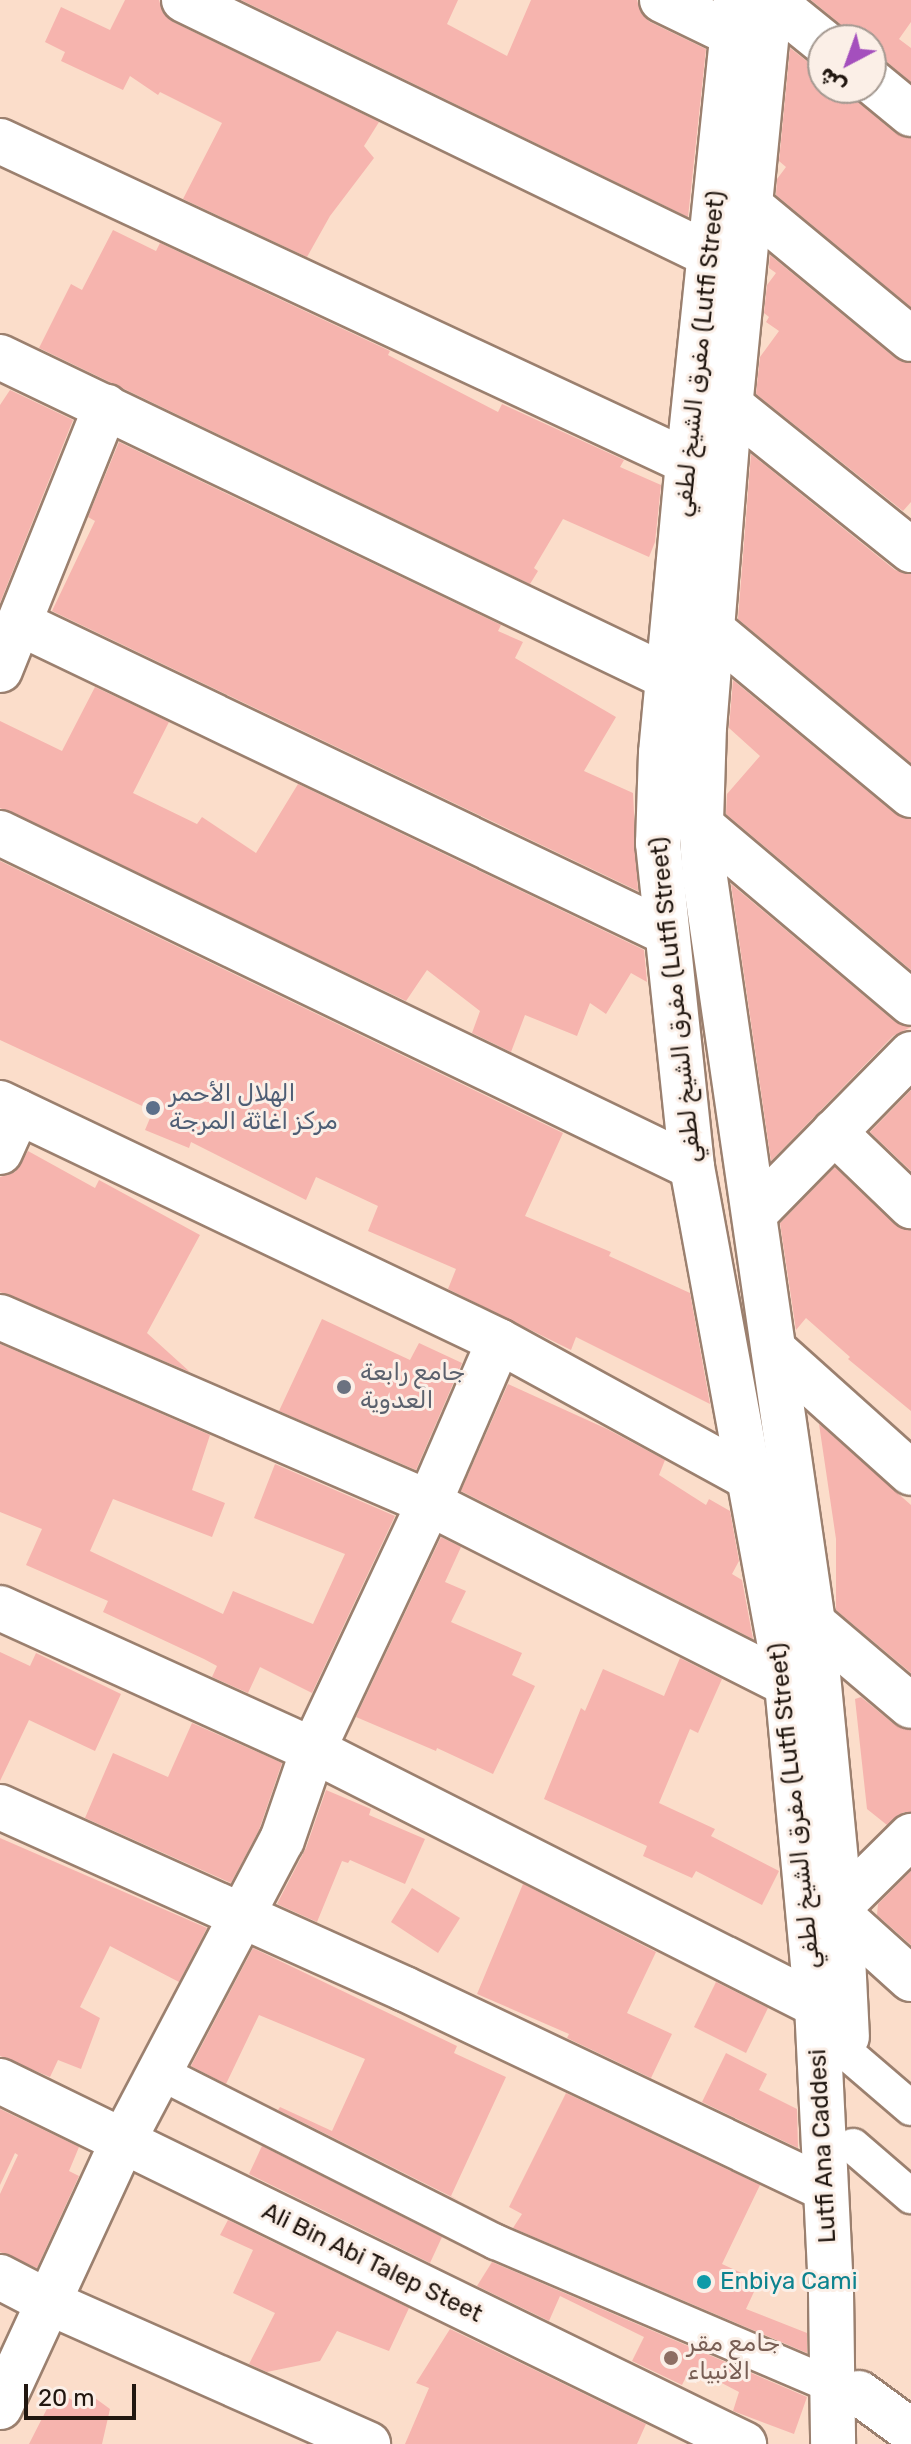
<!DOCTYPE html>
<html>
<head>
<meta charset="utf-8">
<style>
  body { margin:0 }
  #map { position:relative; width:911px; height:2444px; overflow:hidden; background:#fbddca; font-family:Rubik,"Noto Naskh Arabic",sans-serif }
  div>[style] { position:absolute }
  .building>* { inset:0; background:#f6b4ae }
  .roads { filter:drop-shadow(2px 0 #9b806f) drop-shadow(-2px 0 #9b806f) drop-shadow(0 2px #9b806f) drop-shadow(0 -2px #9b806f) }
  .pedestrian>* { height:34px; margin:-17px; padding:0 17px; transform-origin:17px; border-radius:17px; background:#fff }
  .minor>* { height:44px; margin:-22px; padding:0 22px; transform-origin:22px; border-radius:22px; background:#fff }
  .tertiary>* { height:44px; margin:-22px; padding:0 22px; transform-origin:22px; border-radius:22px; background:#fff }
  .dots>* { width:22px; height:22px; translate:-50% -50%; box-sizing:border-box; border:4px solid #fbefe7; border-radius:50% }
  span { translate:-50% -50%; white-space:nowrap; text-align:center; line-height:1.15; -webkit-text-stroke:6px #fbefe7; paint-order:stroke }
  .street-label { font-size:24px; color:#211710 }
  .service-label { font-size:24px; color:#4e5e75 }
  .left { translate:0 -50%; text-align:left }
  .worship-label { font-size:24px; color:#5b616d }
  .culture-label { font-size:24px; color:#0d838f }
  .education-label { font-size:24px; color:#785e54 }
  .north { position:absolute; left:807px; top:24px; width:80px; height:80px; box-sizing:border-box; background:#fbefe7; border:2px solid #a49991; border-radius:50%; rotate:221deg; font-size:22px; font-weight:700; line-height:32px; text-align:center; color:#211710 }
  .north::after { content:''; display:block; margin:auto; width:28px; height:36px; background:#a44fbd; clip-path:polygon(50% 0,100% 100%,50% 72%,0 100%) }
  .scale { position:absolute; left:24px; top:2384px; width:112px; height:36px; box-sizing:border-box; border:4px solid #211710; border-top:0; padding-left:10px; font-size:24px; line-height:28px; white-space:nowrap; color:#211710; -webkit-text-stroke:6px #fbefe7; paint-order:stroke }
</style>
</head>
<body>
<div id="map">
  <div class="building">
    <i style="clip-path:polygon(125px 0,159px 0,163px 13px,173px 22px,379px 122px,364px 146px,374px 158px,330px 216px,307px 257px,183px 199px,222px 123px,160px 92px,158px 95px,130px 76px,123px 90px,61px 61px,65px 52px,45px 42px,61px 7px,110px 30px)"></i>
    <i style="clip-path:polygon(241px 0,458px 0,447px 24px,507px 56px,531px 0,637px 0,641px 13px,650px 22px,706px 49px,688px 217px)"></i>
    <i style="clip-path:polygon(811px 0,911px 0,911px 22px,899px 39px,911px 48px,911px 82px,886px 61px,871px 57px,871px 40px,847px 40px,839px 23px)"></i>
    <i style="clip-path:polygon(790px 48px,808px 62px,823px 66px,823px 88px,847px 88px,855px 100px,895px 133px,911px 138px,911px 307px,776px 195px,777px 179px,786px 167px,779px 161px)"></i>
    <i style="clip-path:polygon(113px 230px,156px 251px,160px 243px,390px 351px,388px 355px,498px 412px,502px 404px,624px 460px,620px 467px,661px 485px,655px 542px,649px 557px,563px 519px,534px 568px,538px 571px,530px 584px,39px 348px,71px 284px,82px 290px)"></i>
    <i style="clip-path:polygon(770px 255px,895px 358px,911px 363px,911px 502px,903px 511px,756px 394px,760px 357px,779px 331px,766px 322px,769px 317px,764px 313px,767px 285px,776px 273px,769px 268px)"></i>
    <i style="clip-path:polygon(10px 390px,73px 420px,0 603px,0 405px)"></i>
    <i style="clip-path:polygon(119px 442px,501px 625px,498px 631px,523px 642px,515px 658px,616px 717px,584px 771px,633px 793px,638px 891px,52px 611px,95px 521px,88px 517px)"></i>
    <i style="clip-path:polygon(751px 454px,895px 570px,911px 574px,911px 763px,738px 619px)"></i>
    <i style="clip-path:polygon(733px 680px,895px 814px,911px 819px,911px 970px,726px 814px,727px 794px,760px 756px,729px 728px)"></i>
    <i style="clip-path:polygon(95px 687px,169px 722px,133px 793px,197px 824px,202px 817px,256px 853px,298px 784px,644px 950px,647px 982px,631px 973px,606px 1014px,590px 1003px,577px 1036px,525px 1015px,511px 1052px,472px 1033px,480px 1011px,427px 970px,406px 1001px,0 808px,0 721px,62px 751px)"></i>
    <i style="clip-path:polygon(0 861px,563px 1133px,525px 1216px,611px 1252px,609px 1256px,690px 1293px,710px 1404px,576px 1337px,571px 1350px,448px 1289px,456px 1269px,368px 1231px,378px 1206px,316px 1177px,306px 1200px,191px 1142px,189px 1148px,145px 1130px,153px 1111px,0 1040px)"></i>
    <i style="clip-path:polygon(731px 884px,895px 1022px,911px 1027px,893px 1036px,771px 1161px)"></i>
    <i style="clip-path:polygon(911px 1090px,911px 1171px,870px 1132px)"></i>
    <i style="clip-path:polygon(28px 1151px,95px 1188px,99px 1180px,200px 1235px,147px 1333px,190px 1372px,0 1292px,0 1177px,15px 1172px)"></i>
    <i style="clip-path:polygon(835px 1167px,894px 1224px,911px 1230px,911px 1411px,848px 1359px,850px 1357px,806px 1318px,796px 1330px,780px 1223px)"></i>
    <i style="clip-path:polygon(322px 1319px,410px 1360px,419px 1343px,462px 1363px,416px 1470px,279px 1411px)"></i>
    <i style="clip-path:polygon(0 1344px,210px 1435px,192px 1490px,225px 1503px,212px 1537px,113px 1499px,90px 1551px,223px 1614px,233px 1591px,313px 1624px,345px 1554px,254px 1518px,275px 1464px,395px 1516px,312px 1693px,260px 1667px,248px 1693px,212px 1677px,217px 1666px,204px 1659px,103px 1612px,108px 1601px,26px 1565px,42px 1529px,0 1512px)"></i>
    <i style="clip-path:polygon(508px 1384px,607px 1429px,665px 1460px,659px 1475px,706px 1505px,709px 1499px,730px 1511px,739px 1561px,732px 1574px,742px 1580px,753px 1639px,461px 1491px)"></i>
    <i style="clip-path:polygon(819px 1424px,911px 1505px,911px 1673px,836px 1610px,836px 1539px)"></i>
    <i style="clip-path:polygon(441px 1537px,461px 1547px,445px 1582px,466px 1591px,451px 1622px,522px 1653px,512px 1675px,535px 1686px,493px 1774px,437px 1748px,436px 1751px,356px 1717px)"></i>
    <i style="clip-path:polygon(0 1652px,30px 1666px,36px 1653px,121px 1694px,95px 1751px,29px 1720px,0 1781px)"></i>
    <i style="clip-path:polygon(680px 1658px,722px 1679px,698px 1733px,690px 1729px,659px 1803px,715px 1829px,711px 1836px,779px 1871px,762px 1905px,696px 1871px,692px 1878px,643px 1856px,647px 1846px,544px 1799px,581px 1708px,585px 1711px,603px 1669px,664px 1696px)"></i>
    <i style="clip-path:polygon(861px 1697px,895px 1725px,911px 1730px,911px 1812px,904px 1812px,887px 1825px,867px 1809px,855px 1699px)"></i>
    <i style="clip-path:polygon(192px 1723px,282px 1763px,259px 1830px,231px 1883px,85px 1818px,113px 1753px,168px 1777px)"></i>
    <i style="clip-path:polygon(326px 1790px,371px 1809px,369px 1815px,425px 1839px,405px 1884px,350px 1860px,348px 1863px,342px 1861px,317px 1922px,277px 1904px,306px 1848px)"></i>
    <i style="clip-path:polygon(0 1838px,207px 1928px,179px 1982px,110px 1946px,80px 2007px,100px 2018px,81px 2069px,58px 2060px,50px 2077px,0 2056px)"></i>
    <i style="clip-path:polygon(911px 1871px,911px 1945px,877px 1915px,878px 1904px)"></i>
    <i style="clip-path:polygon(523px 1884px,656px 1952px,627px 2013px,672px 2034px,651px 2078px,567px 2038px,569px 2034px,477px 1994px)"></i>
    <i style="clip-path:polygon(412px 1888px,460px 1918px,438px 1953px,391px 1922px)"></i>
    <i style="clip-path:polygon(253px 1948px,457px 2046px,454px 2053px,506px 2077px,451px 2196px,460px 2201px,278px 2110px,280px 2107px,332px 2131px,365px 2059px,259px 2015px,226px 2084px,191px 2066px)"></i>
    <i style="clip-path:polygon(716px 1982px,768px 2008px,746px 2053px,694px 2027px)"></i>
    <i style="clip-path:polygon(726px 2053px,767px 2074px,759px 2090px,797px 2109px,798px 2148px,702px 2102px)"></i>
    <i style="clip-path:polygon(566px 2093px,760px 2185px,722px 2264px,759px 2281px,746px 2309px,807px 2333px,807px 2353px,513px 2228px,522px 2214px,509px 2207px)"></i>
    <i style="clip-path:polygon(0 2109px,79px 2147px,69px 2171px,79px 2176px,37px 2268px,0 2252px,0 2194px,18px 2155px,15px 2153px,0 2185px)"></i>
    <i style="clip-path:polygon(262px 2146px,442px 2237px,430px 2263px,249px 2174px)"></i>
    <i style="clip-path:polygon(228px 2220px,409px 2308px,389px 2351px,337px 2331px,320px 2361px,267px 2372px,249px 2364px,275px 2313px,233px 2293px,253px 2250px,220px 2235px)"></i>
    <i style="clip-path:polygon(492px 2262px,807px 2397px,794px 2434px,733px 2411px,739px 2392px,691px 2367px,682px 2385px,632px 2361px,644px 2337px,560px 2296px,549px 2321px,477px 2286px)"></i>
    <i style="clip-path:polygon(450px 2329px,646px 2424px,637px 2444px,405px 2444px,429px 2388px,416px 2383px)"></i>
    <i style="clip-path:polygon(84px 2390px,110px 2409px,102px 2444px,29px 2444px,56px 2391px,74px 2401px)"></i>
  </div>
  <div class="roads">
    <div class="pedestrian">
      <i style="left:848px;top:2054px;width:83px;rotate:40.6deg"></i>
      <i style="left:161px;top:2073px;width:375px;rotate:26.8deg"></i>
      <i style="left:496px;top:2242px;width:366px;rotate:23.1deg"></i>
      <i style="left:853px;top:2146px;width:77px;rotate:40.8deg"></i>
    </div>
    <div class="minor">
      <i style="left:184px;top:0;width:585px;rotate:25.86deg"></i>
      <i style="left:662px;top:0;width:78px;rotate:25.9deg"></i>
      <i style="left:771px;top:0;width:67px;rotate:38.9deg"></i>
      <i style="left:871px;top:81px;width:52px;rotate:39.5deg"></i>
      <i style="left:0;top:141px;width:759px;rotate:25.01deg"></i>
      <i style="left:722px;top:189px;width:31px;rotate:31deg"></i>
      <i style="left:749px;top:205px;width:210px;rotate:39.6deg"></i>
      <i style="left:0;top:357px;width:742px;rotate:25.63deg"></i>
      <i style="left:730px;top:405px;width:232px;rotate:38.7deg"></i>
      <i style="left:19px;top:623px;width:716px;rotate:25.56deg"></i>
      <i style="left:711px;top:629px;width:260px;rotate:39.7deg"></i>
      <i style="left:0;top:670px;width:284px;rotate:-68.1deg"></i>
      <i style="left:678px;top:806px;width:305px;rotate:40.2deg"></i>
      <i style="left:0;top:833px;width:768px;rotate:25.76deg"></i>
      <i style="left:0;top:1103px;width:553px;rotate:25.5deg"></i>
      <i style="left:499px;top:1341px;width:281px;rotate:28.7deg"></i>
      <i style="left:834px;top:1132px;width:107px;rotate:43.9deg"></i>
      <i style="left:0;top:1152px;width:44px;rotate:-65.8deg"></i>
      <i style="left:755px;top:1213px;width:223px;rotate:-45.5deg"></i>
      <i style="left:0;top:1317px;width:468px;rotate:23.4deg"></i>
      <i style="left:429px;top:1503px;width:401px;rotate:26.8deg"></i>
      <i style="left:774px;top:1350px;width:184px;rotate:41.9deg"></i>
      <i style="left:0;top:1608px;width:344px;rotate:24.4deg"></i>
      <i style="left:313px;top:1750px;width:565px;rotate:26.84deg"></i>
      <i style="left:813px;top:1623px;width:128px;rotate:40.3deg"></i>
      <i style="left:0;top:1807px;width:444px;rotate:24.2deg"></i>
      <i style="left:405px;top:1989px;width:464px;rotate:25.4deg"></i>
      <i style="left:840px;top:1906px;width:100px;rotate:-44.6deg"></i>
      <i style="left:841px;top:1916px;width:94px;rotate:42deg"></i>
      <i style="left:0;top:2081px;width:828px;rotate:26.01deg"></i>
      <i style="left:0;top:2277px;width:56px;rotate:27.5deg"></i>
      <i style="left:50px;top:2303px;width:348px;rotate:23.9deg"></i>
      <i style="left:859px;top:2393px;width:64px;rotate:36.2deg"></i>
      <i style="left:0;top:2407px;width:293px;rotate:-65.2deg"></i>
      <i style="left:123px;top:2141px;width:340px;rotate:-62.2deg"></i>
      <i style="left:282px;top:1840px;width:95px;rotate:-71deg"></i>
      <i style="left:313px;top:1750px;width:273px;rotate:-64.8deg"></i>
      <i style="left:429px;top:1503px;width:176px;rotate:-66.6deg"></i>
    </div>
    <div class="tertiary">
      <i style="left:736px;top:0;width:464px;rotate:95.9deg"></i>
      <i style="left:688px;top:462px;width:292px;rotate:95.3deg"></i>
      <i style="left:661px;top:753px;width:90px;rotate:91.9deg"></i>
      <i style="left:658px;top:843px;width:326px;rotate:84deg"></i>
      <i style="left:692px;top:1167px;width:526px;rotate:79.59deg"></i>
      <i style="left:787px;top:1684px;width:322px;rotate:84.7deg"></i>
      <i style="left:817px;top:2005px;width:287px;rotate:87.2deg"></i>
      <i style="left:831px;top:2292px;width:152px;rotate:89.2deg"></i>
      <i style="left:770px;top:0;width:407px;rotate:95.6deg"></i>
      <i style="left:730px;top:405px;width:322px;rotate:94.6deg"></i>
      <i style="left:704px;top:726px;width:98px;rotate:91.8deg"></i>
      <i style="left:701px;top:824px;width:54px;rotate:85.8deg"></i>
      <i style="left:705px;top:878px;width:753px;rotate:81.75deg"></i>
      <i style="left:813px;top:1623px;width:294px;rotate:84.5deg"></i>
      <i style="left:841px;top:1916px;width:121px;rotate:87.2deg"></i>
    </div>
  </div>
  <div class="dots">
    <i style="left:153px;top:1108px;background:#5c6f8a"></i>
    <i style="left:344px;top:1387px;background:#6b7280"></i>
    <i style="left:704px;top:2282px;background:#0f9aa8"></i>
    <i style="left:671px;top:2358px;background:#8d6e63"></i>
  </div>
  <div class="street-label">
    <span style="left:700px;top:354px;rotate:-84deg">مفرق الشيخ لطفي (Lutfi Street)</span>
    <span style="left:676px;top:1000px;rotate:-96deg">مفرق الشيخ لطفي (Lutfi Street)</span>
    <span style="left:795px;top:1806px;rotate:-96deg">مفرق الشيخ لطفي (Lutfi Street)</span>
    <span style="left:823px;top:2146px;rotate:-93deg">Lutfi Ana Caddesi</span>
    <span style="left:372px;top:2263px;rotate:26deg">Ali Bin Abi Talep Steet</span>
  </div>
  <div class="service-label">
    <span class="left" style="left:169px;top:1108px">الهلال الأحمر<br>مركز اغاثة المرجة</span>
  </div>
  <div class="worship-label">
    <span class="left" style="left:360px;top:1387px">جامع رابعة<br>العدوية</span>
  </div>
  <div class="culture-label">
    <span class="left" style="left:720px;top:2282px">Enbiya Cami</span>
  </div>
  <div class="education-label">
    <span class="left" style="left:687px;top:2358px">جامع مقر<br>الانبياء</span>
  </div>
  <div class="north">ش</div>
  <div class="scale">20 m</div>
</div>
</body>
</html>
